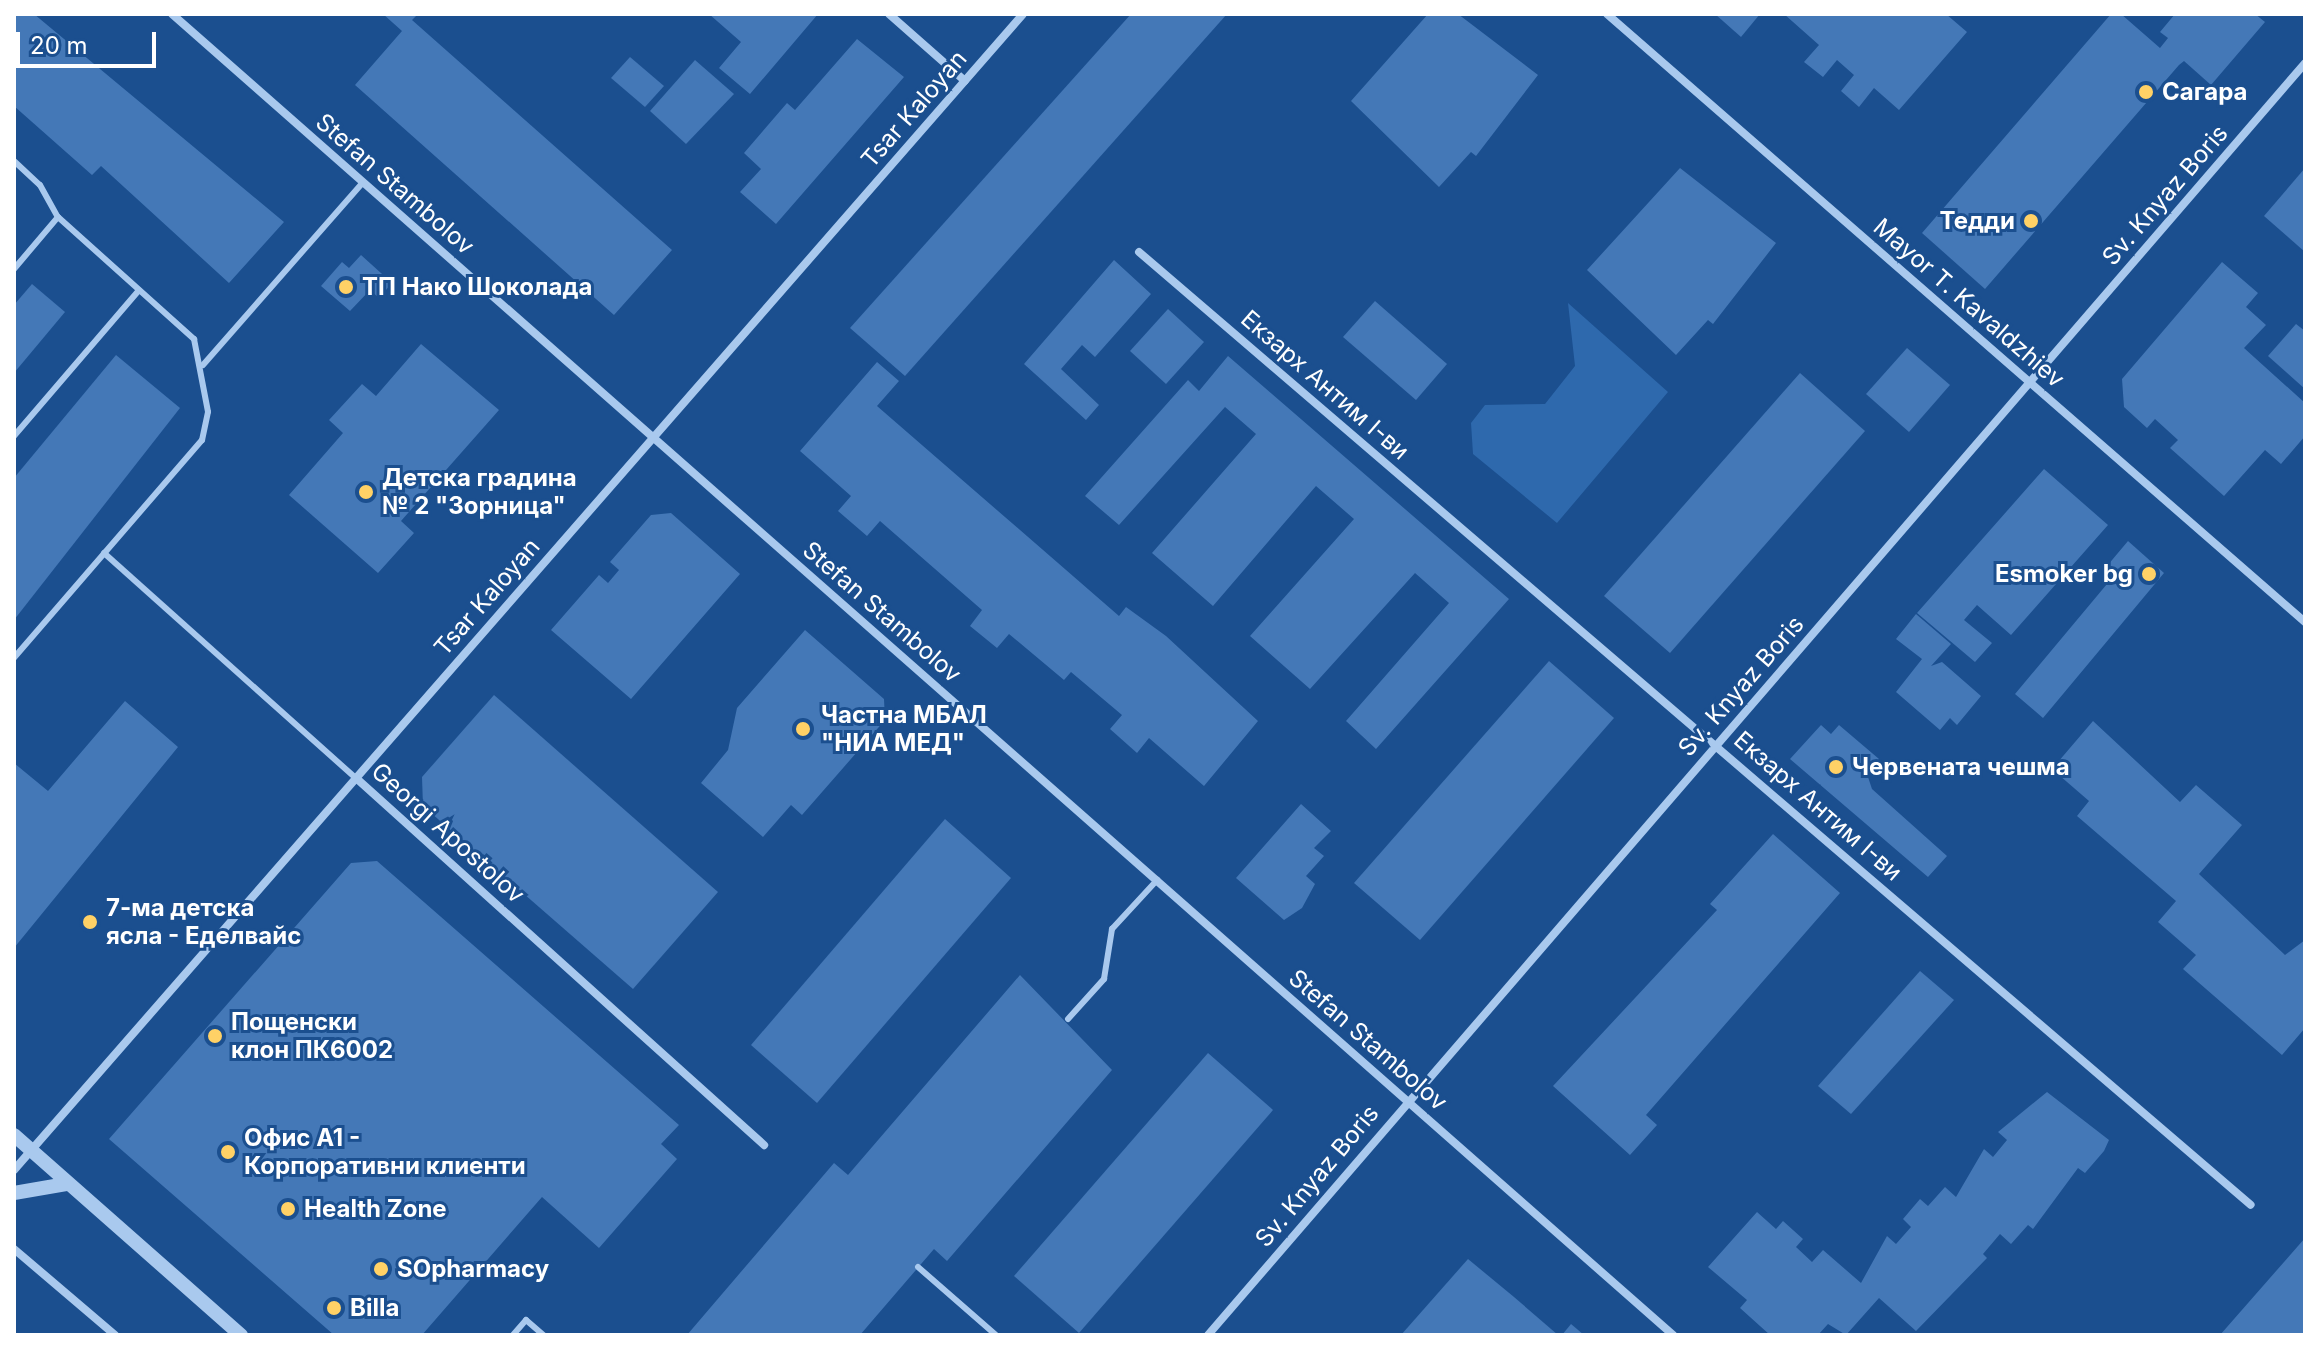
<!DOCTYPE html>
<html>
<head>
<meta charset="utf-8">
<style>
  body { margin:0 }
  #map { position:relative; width:2319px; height:1349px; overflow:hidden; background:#1b4f8f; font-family:Inter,sans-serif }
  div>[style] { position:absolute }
  .green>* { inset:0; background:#2e69ad }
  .building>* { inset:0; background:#4478b7 }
  .service>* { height:6px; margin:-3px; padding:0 3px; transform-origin:3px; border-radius:3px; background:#a9c9ee }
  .minor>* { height:8px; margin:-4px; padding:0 4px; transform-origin:4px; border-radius:4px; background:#a9c9ee }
  .tertiary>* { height:14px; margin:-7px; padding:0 7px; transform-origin:7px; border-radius:7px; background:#a9c9ee }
  .dots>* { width:22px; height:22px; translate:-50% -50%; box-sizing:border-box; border:4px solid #1b4f8f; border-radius:50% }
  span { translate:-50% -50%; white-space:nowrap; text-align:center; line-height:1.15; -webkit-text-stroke:6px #1b4f8f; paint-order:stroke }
  .poi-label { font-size:24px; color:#fff; font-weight:700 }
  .left { translate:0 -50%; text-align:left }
  .right { translate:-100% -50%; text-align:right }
  .street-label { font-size:24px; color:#fff }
  .frame { position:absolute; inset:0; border:16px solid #fff; pointer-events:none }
  .scale { position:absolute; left:16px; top:32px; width:140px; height:36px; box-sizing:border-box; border:4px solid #fff; border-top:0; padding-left:10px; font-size:24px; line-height:28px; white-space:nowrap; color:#fff; -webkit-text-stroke:6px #1b4f8f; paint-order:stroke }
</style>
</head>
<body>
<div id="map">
  <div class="green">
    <i style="clip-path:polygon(1568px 303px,1668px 392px,1557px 523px,1473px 454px,1471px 423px,1485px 405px,1545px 404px,1575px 366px)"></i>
  </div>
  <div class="building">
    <i style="clip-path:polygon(14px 14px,34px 14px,284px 222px,229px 283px,101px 166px,92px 175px,14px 106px)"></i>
    <i style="clip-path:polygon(383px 14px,418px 14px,412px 20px,672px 250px,614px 315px,355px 85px,402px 31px)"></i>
    <i style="clip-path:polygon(709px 14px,818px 14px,750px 94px,719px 68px,741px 42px)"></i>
    <i style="clip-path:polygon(1131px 14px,1227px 14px,905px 376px,850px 328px)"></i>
    <i style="clip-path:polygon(1428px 14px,1458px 14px,1538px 75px,1476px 156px,1471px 152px,1439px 187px,1351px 101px)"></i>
    <i style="clip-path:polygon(1715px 14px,1760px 14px,1741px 37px)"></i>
    <i style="clip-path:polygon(1784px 14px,1946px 14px,1967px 32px,1899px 110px,1874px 88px,1859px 107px,1841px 91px,1854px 75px,1837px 60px,1823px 77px,1804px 62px,1819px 45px)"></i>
    <i style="clip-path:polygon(2111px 14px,2121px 14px,2160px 48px,2168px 38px,2160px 32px,2175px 14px,2255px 14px,2265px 22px,2211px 85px,2184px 61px,2179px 65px,1985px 289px,1922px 233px)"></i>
    <i style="clip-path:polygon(857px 39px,904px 77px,776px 224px,740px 192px,761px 169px,744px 153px,787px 103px,795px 110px)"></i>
    <i style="clip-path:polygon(630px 57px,664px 86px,645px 107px,611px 78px)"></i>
    <i style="clip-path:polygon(695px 60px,734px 94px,686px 144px,650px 111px)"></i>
    <i style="clip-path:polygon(1680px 168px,1776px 243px,1713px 324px,1708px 320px,1676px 355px,1587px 270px)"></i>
    <i style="clip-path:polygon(2305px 168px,2305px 252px,2264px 216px)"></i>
    <i style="clip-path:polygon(361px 255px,392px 283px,379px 298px,370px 290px,350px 311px,321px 286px,342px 262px,349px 268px)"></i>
    <i style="clip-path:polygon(1114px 260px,1151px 294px,1095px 357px,1082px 345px,1061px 369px,1099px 405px,1086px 420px,1024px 364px)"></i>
    <i style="clip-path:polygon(2222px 262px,2258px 293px,2246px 307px,2266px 325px,2244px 348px,2305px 403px,2305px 436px,2281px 464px,2265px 450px,2224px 496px,2170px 448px,2178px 440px,2155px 419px,2147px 428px,2124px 407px,2122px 379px)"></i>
    <i style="clip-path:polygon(32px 284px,65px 312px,14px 373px,14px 305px)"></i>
    <i style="clip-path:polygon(1375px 301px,1447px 364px,1416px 400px,1343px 337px)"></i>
    <i style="clip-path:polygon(1168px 309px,1204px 342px,1166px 384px,1130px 351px)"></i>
    <i style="clip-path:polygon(2296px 324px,2305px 331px,2305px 389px,2268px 356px)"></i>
    <i style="clip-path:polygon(421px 344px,499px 410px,401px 521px,414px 533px,378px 573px,289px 495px,343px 433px,329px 420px,362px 384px,376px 396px)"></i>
    <i style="clip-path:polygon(1907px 348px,1950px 385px,1909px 432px,1866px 394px)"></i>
    <i style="clip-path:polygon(116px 355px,180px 408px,14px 620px,14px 478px)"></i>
    <i style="clip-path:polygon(1228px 356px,1509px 599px,1376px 749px,1346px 721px,1449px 603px,1415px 573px,1310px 689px,1250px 636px,1354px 519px,1316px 486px,1213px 606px,1152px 553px,1256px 434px,1225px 407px,1119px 525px,1085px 496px,1188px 380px,1199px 391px)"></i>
    <i style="clip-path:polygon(877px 362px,899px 381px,877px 406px,1119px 616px,1126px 607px,1166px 636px,1258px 721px,1204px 786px,1149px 738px,1137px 753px,1110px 729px,1122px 715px,1071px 672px,1064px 680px,1009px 634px,997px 648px,970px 626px,982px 610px,880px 521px,867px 536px,838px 511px,851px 496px,800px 451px)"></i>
    <i style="clip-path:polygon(1800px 373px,1865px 431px,1670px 653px,1604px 596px)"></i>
    <i style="clip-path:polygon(2044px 469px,2108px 525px,2011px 635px,1977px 605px,1964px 620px,1992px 643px,1975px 662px,1917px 613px)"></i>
    <i style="clip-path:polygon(671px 513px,740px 574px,631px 699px,551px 630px,599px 575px,608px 583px,619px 570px,610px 562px,651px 515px)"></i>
    <i style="clip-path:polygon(2128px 541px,2164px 573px,2043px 718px,2015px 694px,2112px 578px,2107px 566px)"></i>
    <i style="clip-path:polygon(1916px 614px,1951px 644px,1931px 666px,1942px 662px,1981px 696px,1957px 725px,1950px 718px,1940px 730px,1896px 692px,1922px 659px,1896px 639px)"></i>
    <i style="clip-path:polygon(805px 630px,884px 699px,885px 720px,802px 815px,791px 805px,763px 837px,701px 783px,728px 750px,737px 708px)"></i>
    <i style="clip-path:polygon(1549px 661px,1614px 718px,1420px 940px,1354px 883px)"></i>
    <i style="clip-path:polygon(494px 695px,718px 892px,633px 989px,423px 806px,422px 777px)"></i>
    <i style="clip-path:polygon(125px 701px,178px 747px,14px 948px,14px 763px,48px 791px)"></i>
    <i style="clip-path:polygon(2093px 721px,2180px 802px,2196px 785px,2242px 825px,2199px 874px,2285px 955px,2305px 940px,2305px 1028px,2282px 1055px,2183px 969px,2196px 955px,2158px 922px,2176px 901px,2077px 816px,2089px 801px,2052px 769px)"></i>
    <i style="clip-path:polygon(1821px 725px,1831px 734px,1839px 725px,1879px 759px,1867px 774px,1872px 789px,1947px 856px,1928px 877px,1790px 759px)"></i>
    <i style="clip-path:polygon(1301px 804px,1331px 831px,1314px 848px,1324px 856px,1306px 876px,1315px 884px,1302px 908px,1284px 920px,1236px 878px)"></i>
    <i style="clip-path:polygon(945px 819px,1011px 878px,817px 1103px,751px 1045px)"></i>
    <i style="clip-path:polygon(1773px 834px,1840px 893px,1646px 1115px,1657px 1125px,1630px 1155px,1553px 1086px,1717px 910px,1710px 904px)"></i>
    <i style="clip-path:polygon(377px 861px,679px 1125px,661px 1144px,677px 1159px,599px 1248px,542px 1197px,422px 1335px,334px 1335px,109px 1139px,351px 863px)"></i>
    <i style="clip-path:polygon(1920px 971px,1954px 1000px,1851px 1114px,1818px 1086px)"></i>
    <i style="clip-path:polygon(1020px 975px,1112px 1070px,947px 1261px,934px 1249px,860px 1335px,687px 1335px,834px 1163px,848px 1175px)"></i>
    <i style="clip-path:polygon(1208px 1053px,1273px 1110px,1079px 1333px,1014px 1276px)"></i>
    <i style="clip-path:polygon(2047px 1092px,2109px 1140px,2104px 1151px,2085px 1173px,2078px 1168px,2033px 1229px,2028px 1225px,2011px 1244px,2000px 1234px,1983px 1254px,1987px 1258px,1916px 1331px,1879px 1298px,1846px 1335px,1828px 1324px,1818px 1335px,1770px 1335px,1740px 1308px,1747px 1300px,1708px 1267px,1757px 1212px,1776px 1229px,1783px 1221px,1803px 1239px,1796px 1247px,1812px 1262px,1823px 1250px,1861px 1283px,1887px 1236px,1896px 1244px,1911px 1227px,1903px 1219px,1920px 1199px,1928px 1206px,1945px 1187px,1956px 1197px,1984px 1149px,1993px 1157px,2007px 1140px,1998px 1132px)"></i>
    <i style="clip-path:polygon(2305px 1238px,2305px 1335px,2220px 1335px,2298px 1246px)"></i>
    <i style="clip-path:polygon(1468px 1259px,1514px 1297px,1558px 1335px,1401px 1335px)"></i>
    <i style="clip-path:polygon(1571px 1324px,1584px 1335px,1562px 1335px)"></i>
  </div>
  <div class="service">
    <i style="left:14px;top:161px;width:35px;rotate:43deg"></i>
    <i style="left:40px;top:185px;width:37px;rotate:61deg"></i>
    <i style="left:58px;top:217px;width:183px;rotate:41.9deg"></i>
    <i style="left:194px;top:339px;width:74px;rotate:79.1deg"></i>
    <i style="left:208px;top:412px;width:29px;rotate:102deg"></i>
    <i style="left:202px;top:440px;width:288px;rotate:130.8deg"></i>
    <i style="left:14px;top:269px;width:68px;rotate:-49.8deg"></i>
    <i style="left:203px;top:365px;width:243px;rotate:-48.8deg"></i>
    <i style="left:14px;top:436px;width:192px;rotate:-49.4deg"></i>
    <i style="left:104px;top:553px;width:338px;rotate:41.8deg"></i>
    <i style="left:1068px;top:1019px;width:54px;rotate:-48deg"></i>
    <i style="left:1104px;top:979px;width:51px;rotate:-80.9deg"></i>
    <i style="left:1112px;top:929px;width:67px;rotate:-47.4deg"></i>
    <i style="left:918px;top:1267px;width:103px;rotate:41.1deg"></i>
    <i style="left:513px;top:1335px;width:20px;rotate:-49deg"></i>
    <i style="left:526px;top:1320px;width:23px;rotate:41deg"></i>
  </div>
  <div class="minor">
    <i style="left:172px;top:14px;width:2000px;rotate:41.35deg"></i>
    <i style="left:889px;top:14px;width:101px;rotate:41.4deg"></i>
    <i style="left:1607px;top:14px;width:926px;rotate:41.06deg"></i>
    <i style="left:1139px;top:252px;width:1464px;rotate:40.6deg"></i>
    <i style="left:356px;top:778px;width:549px;rotate:41.97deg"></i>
    <i style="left:14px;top:1170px;width:1534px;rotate:-48.88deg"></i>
    <i style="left:14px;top:1249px;width:133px;rotate:40.4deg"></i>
    <i style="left:1208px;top:1335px;width:1680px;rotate:-49.22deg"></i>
  </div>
  <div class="tertiary">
    <i style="left:14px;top:1135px;width:303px;rotate:41.4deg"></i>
    <i style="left:14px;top:1193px;width:53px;rotate:-9.8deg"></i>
  </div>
  <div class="dots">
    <i style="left:2146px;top:92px;background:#ffd166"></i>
    <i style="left:2031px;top:221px;background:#ffd166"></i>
    <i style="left:346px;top:287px;background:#ffd166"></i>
    <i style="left:366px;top:492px;background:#ffd166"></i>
    <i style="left:2149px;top:574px;background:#ffd166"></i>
    <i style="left:803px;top:729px;background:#ffd166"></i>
    <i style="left:1836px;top:767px;background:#ffd166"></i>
    <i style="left:90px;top:922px;background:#ffd166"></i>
    <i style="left:215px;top:1036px;background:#ffd166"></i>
    <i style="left:228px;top:1152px;background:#ffd166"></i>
    <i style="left:288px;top:1209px;background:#ffd166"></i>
    <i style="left:381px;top:1269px;background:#ffd166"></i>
    <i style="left:334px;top:1308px;background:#ffd166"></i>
  </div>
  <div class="poi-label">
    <span class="left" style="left:2162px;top:92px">Сагара</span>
    <span class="right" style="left:2015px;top:221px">Тедди</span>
    <span class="left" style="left:362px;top:287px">ТП Нако Шоколада</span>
    <span class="left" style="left:382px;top:492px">Детска градина<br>№ 2 "Зорница"</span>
    <span class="right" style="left:2133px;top:574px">Esmoker bg</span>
    <span class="left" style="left:821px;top:729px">Частна МБАЛ<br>"НИА МЕД"</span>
    <span class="left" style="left:1852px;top:767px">Червената чешма</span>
    <span class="left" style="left:106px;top:922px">7-ма детска<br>ясла - Еделвайс</span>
    <span class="left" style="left:231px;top:1036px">Пощенски<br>клон ПК6002</span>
    <span class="left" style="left:244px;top:1152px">Офис А1 -<br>Корпоративни клиенти</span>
    <span class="left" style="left:304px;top:1209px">Health Zone</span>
    <span class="left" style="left:397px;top:1269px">SOpharmacy</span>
    <span class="left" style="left:350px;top:1308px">Billa</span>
  </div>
  <div class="street-label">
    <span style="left:914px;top:109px;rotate:-49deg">Tsar Kaloyan</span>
    <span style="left:395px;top:184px;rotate:41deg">Stefan Stambolov</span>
    <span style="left:2165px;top:195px;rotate:-49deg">Sv. Knyaz Boris</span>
    <span style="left:1969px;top:303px;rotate:41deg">Mayor T. Kavaldzhiev</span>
    <span style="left:1325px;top:385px;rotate:41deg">Екзарх Антим I-ви</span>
    <span style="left:487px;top:597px;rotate:-49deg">Tsar Kaloyan</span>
    <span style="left:882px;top:612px;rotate:41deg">Stefan Stambolov</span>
    <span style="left:1741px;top:686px;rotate:-49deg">Sv. Knyaz Boris</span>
    <span style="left:1818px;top:806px;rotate:41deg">Екзарх Антим I-ви</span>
    <span style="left:448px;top:833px;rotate:42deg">Georgi Apostolov</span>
    <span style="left:1368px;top:1040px;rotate:41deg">Stefan Stambolov</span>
    <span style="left:1317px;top:1176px;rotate:-50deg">Sv. Knyaz Boris</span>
  </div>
  <div class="frame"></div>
  <div class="scale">20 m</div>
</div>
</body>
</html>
